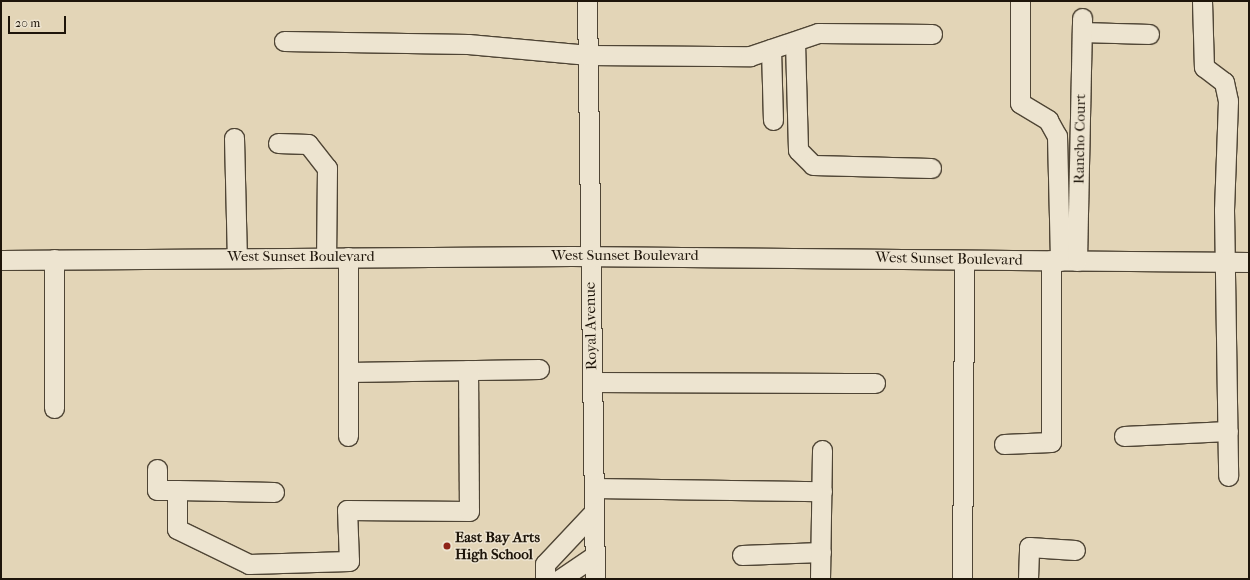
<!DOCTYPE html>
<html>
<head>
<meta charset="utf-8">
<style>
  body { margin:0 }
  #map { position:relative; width:1250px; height:580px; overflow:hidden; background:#e3d5b7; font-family:"IM FELL French Canon",serif }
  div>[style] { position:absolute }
  .roads { filter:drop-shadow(1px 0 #4f4535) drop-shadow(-1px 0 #4f4535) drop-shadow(0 1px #4f4535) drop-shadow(0 -1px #4f4535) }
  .minor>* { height:19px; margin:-9.5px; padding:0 9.5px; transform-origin:9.5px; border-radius:9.5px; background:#ede4d0 }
  .dots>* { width:11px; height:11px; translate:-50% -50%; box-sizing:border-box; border:2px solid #ede4d0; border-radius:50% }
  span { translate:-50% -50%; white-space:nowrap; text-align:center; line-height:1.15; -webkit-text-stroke:3px #ede4d0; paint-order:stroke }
  .street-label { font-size:15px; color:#1e150a }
  .poi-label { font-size:15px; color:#1e150a; font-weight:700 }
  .left { translate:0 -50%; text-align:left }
  .frame { position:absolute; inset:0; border:2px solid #1e150a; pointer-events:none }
  .scale { position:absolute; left:8px; top:16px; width:58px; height:18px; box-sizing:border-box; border:2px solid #1e150a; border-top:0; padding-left:5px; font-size:12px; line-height:14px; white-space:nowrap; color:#1e150a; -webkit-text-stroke:3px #ede4d0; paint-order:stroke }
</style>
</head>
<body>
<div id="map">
  <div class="roads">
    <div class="minor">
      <i style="left:587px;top:1px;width:578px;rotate:89.21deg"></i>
      <i style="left:1020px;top:1px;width:102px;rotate:90deg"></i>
      <i style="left:1020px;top:103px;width:33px;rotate:31deg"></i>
      <i style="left:1048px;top:120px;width:18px;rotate:61deg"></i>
      <i style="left:1057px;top:136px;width:125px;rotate:88.6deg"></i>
      <i style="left:1202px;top:1px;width:66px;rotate:88.3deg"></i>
      <i style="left:1204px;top:67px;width:25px;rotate:37deg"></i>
      <i style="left:1224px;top:82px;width:19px;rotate:78deg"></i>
      <i style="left:1228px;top:101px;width:109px;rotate:92.1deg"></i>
      <i style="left:1224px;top:210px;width:266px;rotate:89.1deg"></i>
      <i style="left:1082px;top:32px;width:67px;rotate:1.7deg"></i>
      <i style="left:284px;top:41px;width:184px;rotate:0.9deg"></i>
      <i style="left:468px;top:44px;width:121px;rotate:5.2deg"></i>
      <i style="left:588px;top:55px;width:162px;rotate:0.4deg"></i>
      <i style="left:750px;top:56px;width:72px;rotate:-18.7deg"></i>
      <i style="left:818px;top:33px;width:114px;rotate:0.5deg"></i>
      <i style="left:795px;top:42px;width:108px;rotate:88.4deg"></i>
      <i style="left:798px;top:150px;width:21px;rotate:45deg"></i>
      <i style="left:813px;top:165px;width:118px;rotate:1.5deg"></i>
      <i style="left:771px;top:49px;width:71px;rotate:88.4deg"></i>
      <i style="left:234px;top:138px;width:120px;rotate:88.6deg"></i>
      <i style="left:278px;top:143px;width:30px;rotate:2deg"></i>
      <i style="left:308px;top:144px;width:31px;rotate:52deg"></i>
      <i style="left:327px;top:168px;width:89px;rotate:90.6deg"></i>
      <i style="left:54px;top:259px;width:149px;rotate:90deg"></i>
      <i style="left:1px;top:260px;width:571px;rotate:-0.4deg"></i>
      <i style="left:572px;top:256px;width:677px;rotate:0.51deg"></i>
      <i style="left:1077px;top:261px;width:243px;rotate:-88.8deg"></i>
      <i style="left:348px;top:372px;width:191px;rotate:-0.9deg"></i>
      <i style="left:592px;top:382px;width:283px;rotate:0.2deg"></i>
      <i style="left:348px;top:436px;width:179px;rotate:-90deg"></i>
      <i style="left:1124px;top:436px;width:104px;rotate:-2.8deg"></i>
      <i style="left:1004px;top:444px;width:47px;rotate:-2.4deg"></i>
      <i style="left:1051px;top:442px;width:182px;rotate:-90deg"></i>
      <i style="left:157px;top:469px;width:21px;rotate:90deg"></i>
      <i style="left:157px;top:490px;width:20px"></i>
      <i style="left:594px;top:488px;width:228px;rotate:0.8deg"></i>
      <i style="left:274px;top:492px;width:97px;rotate:-178.8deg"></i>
      <i style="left:177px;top:490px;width:39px;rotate:90deg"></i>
      <i style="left:177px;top:529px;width:80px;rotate:25.9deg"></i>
      <i style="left:249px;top:564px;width:100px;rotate:-1.7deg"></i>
      <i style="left:349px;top:561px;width:51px;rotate:-92.2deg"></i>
      <i style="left:347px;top:510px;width:122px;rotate:0.5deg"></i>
      <i style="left:469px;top:511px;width:141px;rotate:-90.4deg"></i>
      <i style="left:742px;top:555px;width:79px;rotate:-2.2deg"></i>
      <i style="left:545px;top:579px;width:15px;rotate:-90deg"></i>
      <i style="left:545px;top:564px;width:71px;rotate:-46.7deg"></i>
      <i style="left:560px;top:579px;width:41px;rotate:-34.1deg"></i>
      <i style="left:820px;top:579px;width:129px;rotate:-89.1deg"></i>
      <i style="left:962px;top:579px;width:319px;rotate:-89.6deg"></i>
      <i style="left:1028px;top:579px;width:32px;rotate:-88deg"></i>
      <i style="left:1029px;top:547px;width:46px;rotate:3.7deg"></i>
    </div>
  </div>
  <div class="dots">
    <i style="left:447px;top:546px;background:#8f2418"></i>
  </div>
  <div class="street-label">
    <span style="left:1080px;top:139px;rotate:-89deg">Rancho Court</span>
    <span style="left:625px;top:256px">West Sunset Boulevard</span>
    <span style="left:301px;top:257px">West Sunset Boulevard</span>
    <span style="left:949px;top:259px;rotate:1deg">West Sunset Boulevard</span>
    <span style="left:591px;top:326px;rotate:-91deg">Royal Avenue</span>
  </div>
  <div class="poi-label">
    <span class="left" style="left:455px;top:546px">East Bay Arts<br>High School</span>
  </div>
  <div class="frame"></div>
  <div class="scale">20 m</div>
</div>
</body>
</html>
